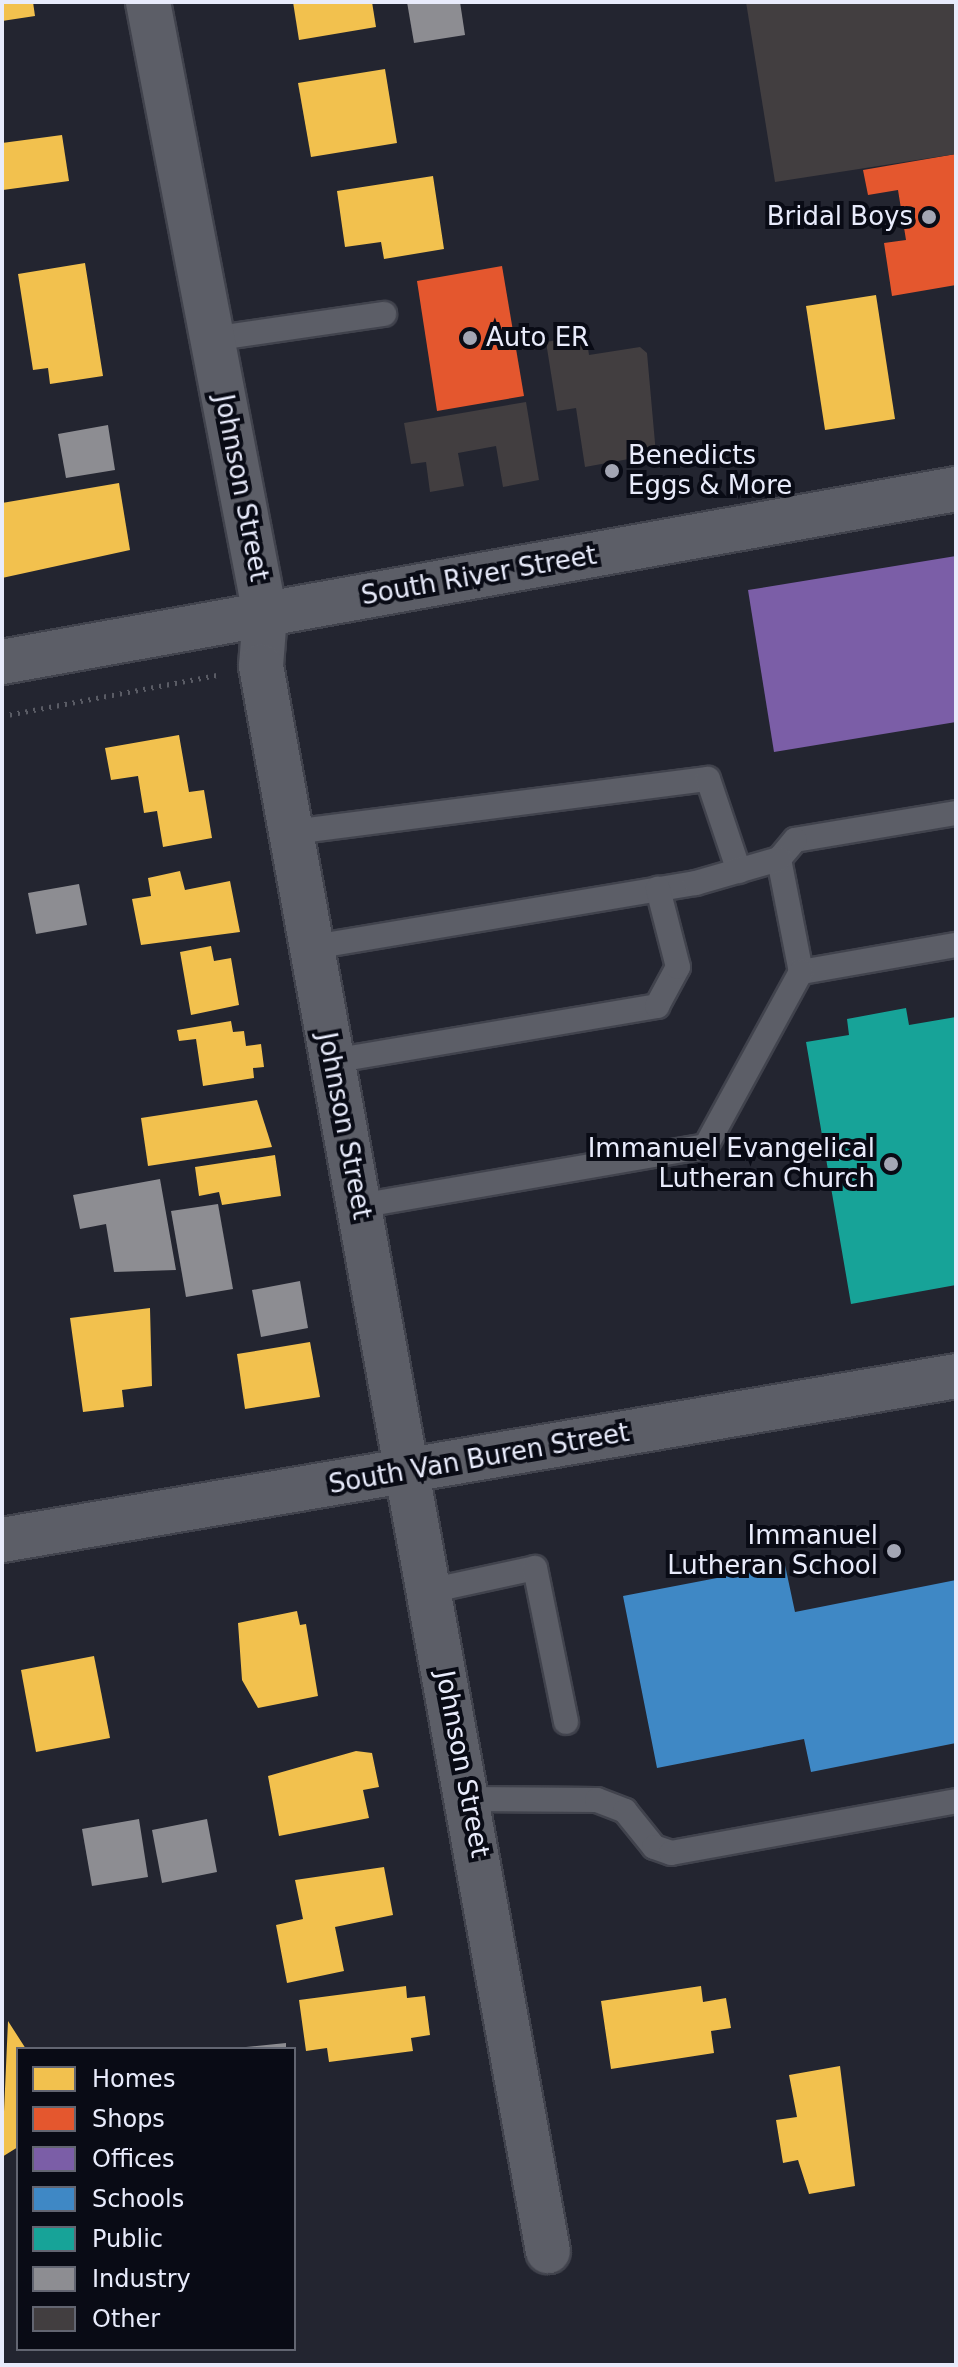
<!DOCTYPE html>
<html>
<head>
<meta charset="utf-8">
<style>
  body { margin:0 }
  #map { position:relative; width:958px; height:2367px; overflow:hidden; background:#232530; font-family:"DejaVu Sans",sans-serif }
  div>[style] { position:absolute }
  .homes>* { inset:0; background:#f2c14e }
  .shops>* { inset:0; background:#e4572e }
  .offices>* { inset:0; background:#7b5ea7 }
  .schools>* { inset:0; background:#3f88c5 }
  .public>* { inset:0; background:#17a398 }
  .industry>* { inset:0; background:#8d8d92 }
  .building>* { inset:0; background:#423e40 }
  .path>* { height:5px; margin-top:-2.5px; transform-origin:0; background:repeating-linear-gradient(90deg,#5a5c65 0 2px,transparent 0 8px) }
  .roads { filter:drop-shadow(2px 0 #41434d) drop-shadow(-2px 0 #41434d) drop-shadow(0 2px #41434d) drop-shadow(0 -2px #41434d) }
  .lane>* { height:24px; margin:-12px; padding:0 12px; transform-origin:12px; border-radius:12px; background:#5c5e67 }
  .street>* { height:44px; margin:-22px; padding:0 22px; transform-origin:22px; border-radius:22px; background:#5c5e67 }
  .secondary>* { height:44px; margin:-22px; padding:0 22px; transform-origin:22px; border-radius:22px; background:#5c5e67 }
  .dots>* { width:22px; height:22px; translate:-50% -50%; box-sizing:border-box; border:4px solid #090b15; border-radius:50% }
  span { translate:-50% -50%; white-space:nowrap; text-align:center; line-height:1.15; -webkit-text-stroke:8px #090b15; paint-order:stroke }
  .poi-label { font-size:26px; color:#e8ebfb }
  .right { translate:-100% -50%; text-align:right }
  .left { translate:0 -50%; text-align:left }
  .street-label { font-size:26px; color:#e8ebfb }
  .frame { position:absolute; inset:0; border:4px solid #e8ebfb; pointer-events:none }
  .legend { position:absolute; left:16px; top:2047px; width:280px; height:304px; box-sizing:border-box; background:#090b15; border:2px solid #626571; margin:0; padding:10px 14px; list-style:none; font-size:24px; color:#e8ebfb }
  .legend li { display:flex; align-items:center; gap:16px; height:40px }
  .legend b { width:40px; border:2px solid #626571 }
</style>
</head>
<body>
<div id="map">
  <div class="homes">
    <i style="clip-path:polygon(2px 2px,33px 2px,35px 16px,2px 21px)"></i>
    <i style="clip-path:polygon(293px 2px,372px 2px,376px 27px,299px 40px)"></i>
    <i style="clip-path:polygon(385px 69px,397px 143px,311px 157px,298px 83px)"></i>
    <i style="clip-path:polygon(62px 135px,69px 181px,3px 190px,2px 143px)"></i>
    <i style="clip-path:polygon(433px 176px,444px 249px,384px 259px,381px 242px,345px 247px,337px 191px)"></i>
    <i style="clip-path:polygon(85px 263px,103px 376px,50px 384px,48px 368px,33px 370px,18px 274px)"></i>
    <i style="clip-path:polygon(876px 295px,895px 419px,825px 430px,806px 306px)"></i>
    <i style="clip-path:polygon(119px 483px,130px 550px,2px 578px,2px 503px)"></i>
    <i style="clip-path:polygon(179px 735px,189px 792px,204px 790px,212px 838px,163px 847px,157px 811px,144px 813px,138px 776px,111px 780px,105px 748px)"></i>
    <i style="clip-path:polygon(180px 871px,185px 890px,230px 881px,240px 932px,141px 945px,132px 899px,151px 896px,148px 878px)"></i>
    <i style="clip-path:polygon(211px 946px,214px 961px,231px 958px,239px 1005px,191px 1015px,180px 952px)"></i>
    <i style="clip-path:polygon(231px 1021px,233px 1032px,244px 1031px,246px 1046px,261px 1044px,264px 1067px,253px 1068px,254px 1078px,203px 1086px,196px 1039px,179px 1041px,177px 1030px)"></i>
    <i style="clip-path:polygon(257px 1100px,272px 1147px,148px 1166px,141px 1118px)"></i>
    <i style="clip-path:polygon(275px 1155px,281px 1196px,222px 1205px,219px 1192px,199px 1196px,195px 1167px)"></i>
    <i style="clip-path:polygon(150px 1308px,152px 1386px,122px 1390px,124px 1407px,83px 1412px,70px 1318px)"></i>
    <i style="clip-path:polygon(310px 1342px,320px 1397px,245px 1409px,237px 1354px)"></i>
    <i style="clip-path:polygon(297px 1611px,300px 1625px,306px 1624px,318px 1696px,258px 1708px,242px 1680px,238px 1623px)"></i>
    <i style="clip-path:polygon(94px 1656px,110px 1738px,36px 1752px,21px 1670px)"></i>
    <i style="clip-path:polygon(356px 1751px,372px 1753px,379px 1787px,363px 1790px,369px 1818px,279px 1836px,268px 1776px)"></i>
    <i style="clip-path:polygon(384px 1867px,393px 1915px,335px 1927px,344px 1971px,287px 1983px,276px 1925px,303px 1919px,295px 1880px)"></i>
    <i style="clip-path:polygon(406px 1986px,407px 1998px,425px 1996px,430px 2035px,411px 2038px,413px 2051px,329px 2062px,327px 2048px,306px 2051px,299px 2000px)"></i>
    <i style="clip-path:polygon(701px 1986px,703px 2002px,726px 1998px,731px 2028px,711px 2031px,714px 2053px,611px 2069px,601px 2001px)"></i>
    <i style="clip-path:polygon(8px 2021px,26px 2049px,18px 2049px,18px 2147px,2px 2157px)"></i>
    <i style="clip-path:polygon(840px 2066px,855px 2186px,809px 2194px,798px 2160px,783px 2163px,776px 2120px,797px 2117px,789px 2075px)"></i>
  </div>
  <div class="shops">
    <i style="clip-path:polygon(956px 154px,956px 285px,892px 296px,884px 243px,906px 240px,898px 190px,868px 195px,863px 170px)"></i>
    <i style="clip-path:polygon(502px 266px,524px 396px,437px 411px,417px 281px)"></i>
  </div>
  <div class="offices">
    <i style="clip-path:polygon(956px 556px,956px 722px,774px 752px,748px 590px)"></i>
  </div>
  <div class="schools">
    <i style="clip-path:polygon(785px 1565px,795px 1612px,956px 1580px,956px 1743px,811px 1772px,804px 1739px,657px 1768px,623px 1596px)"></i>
  </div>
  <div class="public">
    <i style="clip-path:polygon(906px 1008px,909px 1025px,956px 1017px,956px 1285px,851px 1304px,806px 1042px,849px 1035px,847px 1019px)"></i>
  </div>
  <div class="industry">
    <i style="clip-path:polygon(407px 2px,460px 2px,465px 35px,414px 43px)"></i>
    <i style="clip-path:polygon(108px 425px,115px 470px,66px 478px,58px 434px)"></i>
    <i style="clip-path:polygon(79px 884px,87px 925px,36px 934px,28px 893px)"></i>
    <i style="clip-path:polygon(160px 1179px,176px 1270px,114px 1272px,106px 1224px,80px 1229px,73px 1195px)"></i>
    <i style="clip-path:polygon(218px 1204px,233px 1289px,186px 1297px,171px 1211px)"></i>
    <i style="clip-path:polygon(300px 1281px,308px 1328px,261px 1337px,252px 1290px)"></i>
    <i style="clip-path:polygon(139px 1819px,148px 1877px,92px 1886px,82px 1829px)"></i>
    <i style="clip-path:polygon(207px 1819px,217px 1872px,162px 1883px,152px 1830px)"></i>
    <i style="clip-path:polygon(286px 2043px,286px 2049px,246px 2049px,246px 2047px)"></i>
  </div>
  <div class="building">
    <i style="clip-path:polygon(746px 2px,956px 2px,956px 154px,775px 182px)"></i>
    <i style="clip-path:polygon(586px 335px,589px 355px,640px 347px,647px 353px,656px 454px,585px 467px,576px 408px,557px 411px,546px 342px)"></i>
    <i style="clip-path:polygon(526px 402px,539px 480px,503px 487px,496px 446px,458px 453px,464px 486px,430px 492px,426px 462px,411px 464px,404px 423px)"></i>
  </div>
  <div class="path">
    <i style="left:2px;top:716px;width:219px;rotate:-10.8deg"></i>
  </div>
  <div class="roads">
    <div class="lane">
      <i style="left:212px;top:339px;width:174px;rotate:-8.3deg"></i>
      <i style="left:956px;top:813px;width:163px;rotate:170.5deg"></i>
      <i style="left:795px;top:840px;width:25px;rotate:130deg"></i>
      <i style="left:779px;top:859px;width:115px;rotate:79deg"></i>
      <i style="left:801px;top:972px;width:157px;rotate:-9.9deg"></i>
      <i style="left:293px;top:832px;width:418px;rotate:-7.3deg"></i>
      <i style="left:708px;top:779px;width:97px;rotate:71.4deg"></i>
      <i style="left:313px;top:947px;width:388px;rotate:-9.5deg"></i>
      <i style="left:696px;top:883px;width:86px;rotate:-16.1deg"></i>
      <i style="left:332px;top:1061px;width:330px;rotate:-9.6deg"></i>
      <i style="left:657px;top:1006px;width:44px;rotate:-61.7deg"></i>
      <i style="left:678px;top:967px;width:81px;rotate:-104.4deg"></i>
      <i style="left:359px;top:1206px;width:352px;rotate:-9.8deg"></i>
      <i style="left:706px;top:1146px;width:198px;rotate:-61.4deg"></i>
      <i style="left:429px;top:1591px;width:108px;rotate:-12.2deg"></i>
      <i style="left:535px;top:1568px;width:157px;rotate:78.6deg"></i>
      <i style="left:470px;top:1799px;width:127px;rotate:0.5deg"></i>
      <i style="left:597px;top:1800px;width:30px;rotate:21deg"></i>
      <i style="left:625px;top:1811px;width:46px;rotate:51.1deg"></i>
      <i style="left:654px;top:1847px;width:18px;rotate:19deg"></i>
      <i style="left:671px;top:1853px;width:290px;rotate:-10.3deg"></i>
    </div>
    <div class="street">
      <i style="left:148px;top:2px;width:624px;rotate:79.19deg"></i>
      <i style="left:265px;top:615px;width:51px;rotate:94.5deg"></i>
      <i style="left:261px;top:666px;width:1611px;rotate:79.74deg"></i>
    </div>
    <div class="secondary">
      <i style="left:2px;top:662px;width:970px;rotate:-10.28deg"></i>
      <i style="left:2px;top:1540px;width:968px;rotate:-9.75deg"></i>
    </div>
  </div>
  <div class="dots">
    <i style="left:929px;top:217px;background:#a3a6b4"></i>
    <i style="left:470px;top:338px;background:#a3a6b4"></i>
    <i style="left:612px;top:471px;background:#a3a6b4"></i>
    <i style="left:891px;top:1164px;background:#a3a6b4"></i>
    <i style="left:894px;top:1551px;background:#a3a6b4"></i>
  </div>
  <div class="poi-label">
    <span class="right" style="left:913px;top:217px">Bridal Boys</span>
    <span class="left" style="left:486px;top:338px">Auto ER</span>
    <span class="left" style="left:628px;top:471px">Benedicts<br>Eggs &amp; More</span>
    <span class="right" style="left:875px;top:1164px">Immanuel Evangelical<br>Lutheran Church</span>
    <span class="right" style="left:878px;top:1551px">Immanuel<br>Lutheran School</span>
  </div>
  <div class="street-label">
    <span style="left:241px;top:488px;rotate:79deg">Johnson Street</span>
    <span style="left:479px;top:576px;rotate:-10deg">South River Street</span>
    <span style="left:344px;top:1126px;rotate:79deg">Johnson Street</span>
    <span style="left:479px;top:1459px;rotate:-10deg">South Van Buren Street</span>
    <span style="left:462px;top:1764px;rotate:79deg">Johnson Street</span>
  </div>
  <div class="frame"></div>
  <ul class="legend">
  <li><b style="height:22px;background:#f2c14e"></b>Homes</li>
  <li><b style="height:22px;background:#e4572e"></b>Shops</li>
  <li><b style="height:22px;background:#7b5ea7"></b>Offices</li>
  <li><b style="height:22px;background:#3f88c5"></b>Schools</li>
  <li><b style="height:22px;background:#17a398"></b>Public</li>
  <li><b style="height:22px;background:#8d8d92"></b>Industry</li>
  <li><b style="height:22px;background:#423e40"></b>Other</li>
  </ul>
</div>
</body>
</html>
